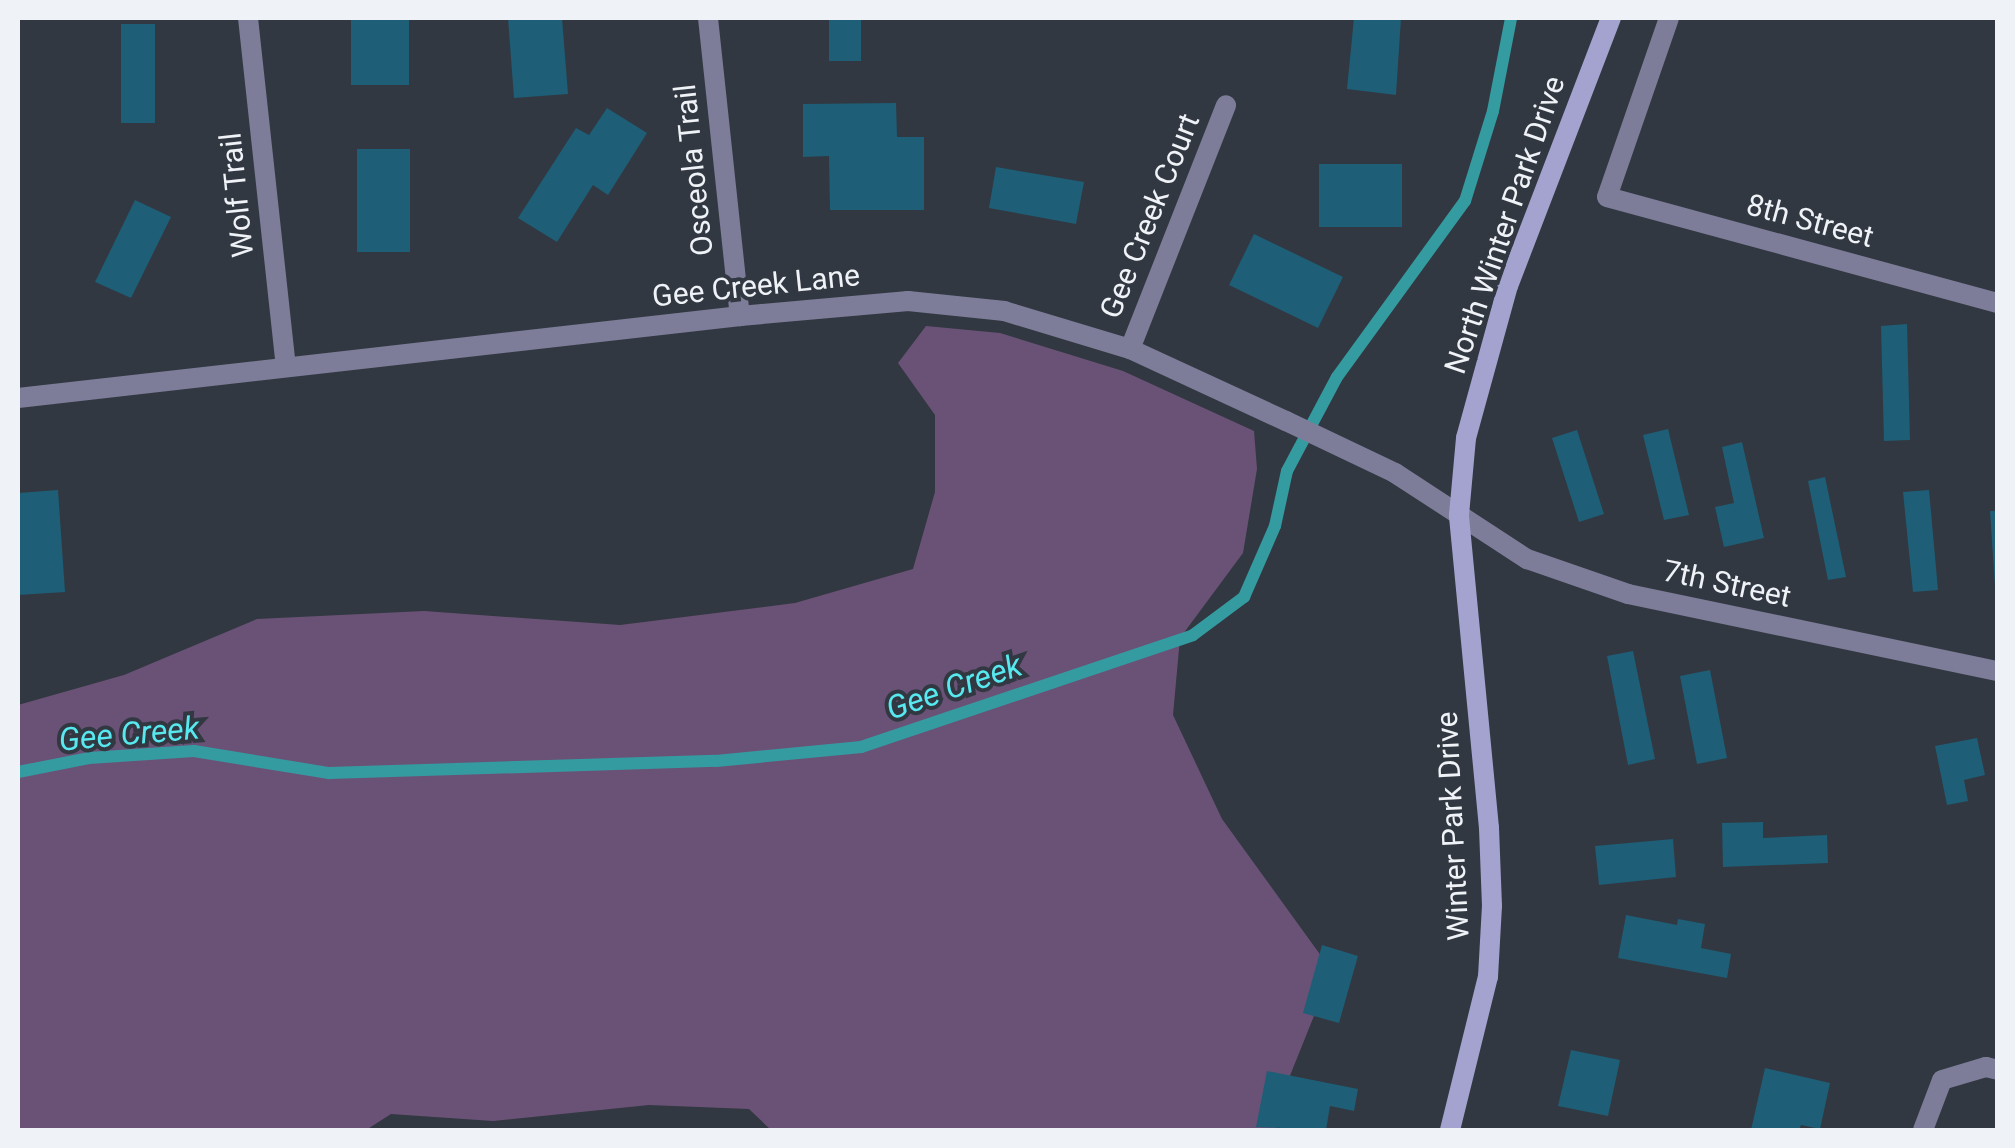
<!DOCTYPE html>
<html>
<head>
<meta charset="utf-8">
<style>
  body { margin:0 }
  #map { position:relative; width:2015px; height:1148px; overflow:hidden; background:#323841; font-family:Roboto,sans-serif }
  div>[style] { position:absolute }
  .green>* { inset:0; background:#6a5277 }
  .stream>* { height:12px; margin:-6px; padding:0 6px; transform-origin:6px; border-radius:6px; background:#349ca1 }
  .building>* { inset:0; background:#1e5e76 }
  .street>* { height:20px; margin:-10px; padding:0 10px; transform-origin:10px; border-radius:10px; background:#7d7d99 }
  .secondary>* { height:20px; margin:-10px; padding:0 10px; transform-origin:10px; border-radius:10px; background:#a4a3cf }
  span { translate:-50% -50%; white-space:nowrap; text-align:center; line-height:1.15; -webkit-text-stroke:8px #323841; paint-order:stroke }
  .street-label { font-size:30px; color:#eff3f8 }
  .water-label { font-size:32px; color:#57e9ef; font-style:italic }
  .frame { position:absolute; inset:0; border:20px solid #eff3f8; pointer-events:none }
</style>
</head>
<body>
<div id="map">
  <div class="green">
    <i style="clip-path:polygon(926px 326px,1000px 333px,1123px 371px,1254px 431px,1257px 469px,1243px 553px,1180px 638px,1173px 715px,1222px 819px,1332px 971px,1279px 1103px,1276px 1130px,771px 1130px,749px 1109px,649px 1105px,493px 1121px,391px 1114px,366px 1130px,18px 1130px,18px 705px,124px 675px,257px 619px,424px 611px,620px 625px,795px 603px,913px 569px,935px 492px,935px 415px,898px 363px)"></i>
  </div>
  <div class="stream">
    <i style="left:18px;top:772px;width:72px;rotate:-11.2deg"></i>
    <i style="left:89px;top:758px;width:105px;rotate:-3.8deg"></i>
    <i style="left:194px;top:751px;width:137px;rotate:9.3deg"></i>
    <i style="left:329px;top:773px;width:387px;rotate:-1.8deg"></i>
    <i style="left:716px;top:761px;width:146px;rotate:-5.5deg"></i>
    <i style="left:861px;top:747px;width:350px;rotate:-18.6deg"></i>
    <i style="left:1193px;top:635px;width:64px;rotate:-36.7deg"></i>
    <i style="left:1244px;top:597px;width:77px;rotate:-66.4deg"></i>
    <i style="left:1275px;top:526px;width:56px;rotate:-77.7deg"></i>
    <i style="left:1287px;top:471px;width:106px;rotate:-62deg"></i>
    <i style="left:1337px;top:377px;width:218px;rotate:-54deg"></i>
    <i style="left:1465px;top:201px;width:94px;rotate:-72.7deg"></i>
    <i style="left:1493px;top:111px;width:95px;rotate:-79deg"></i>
  </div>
  <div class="building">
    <i style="clip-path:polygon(351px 18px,409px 18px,409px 85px,351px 85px)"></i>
    <i style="clip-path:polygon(508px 18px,562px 18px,568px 94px,514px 98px)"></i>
    <i style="clip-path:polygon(829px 18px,861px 18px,861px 61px,829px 61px)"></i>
    <i style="clip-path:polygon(1354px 18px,1401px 18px,1396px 95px,1347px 89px)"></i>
    <i style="clip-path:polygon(121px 24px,155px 24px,155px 123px,121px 123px)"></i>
    <i style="clip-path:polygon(896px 103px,897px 137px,924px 137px,924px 210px,830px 210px,829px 156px,803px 157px,803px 104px)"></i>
    <i style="clip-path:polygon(607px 108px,647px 133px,608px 195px,593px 185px,557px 242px,518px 218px,576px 128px,589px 135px)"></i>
    <i style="clip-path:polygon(357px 149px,410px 149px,410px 252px,357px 252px)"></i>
    <i style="clip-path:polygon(1319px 164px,1402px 164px,1402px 227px,1319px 227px)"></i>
    <i style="clip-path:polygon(996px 167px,1084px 182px,1076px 224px,989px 208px)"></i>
    <i style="clip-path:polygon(135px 200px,171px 217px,131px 298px,95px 282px)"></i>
    <i style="clip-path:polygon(1254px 234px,1343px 277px,1318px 328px,1229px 285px)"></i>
    <i style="clip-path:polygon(1907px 324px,1910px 440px,1884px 441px,1881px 326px)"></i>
    <i style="clip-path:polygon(1668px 429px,1689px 515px,1664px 520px,1643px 435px)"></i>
    <i style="clip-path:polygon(1577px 430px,1604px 514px,1579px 522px,1552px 438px)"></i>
    <i style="clip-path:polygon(1742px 442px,1764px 538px,1724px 547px,1715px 507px,1734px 503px,1722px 447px)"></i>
    <i style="clip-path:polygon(1825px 477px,1846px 577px,1828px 580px,1808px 481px)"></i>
    <i style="clip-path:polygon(58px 490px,65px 592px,18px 595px,18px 493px)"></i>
    <i style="clip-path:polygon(1929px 490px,1938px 590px,1913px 592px,1903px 492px)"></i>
    <i style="clip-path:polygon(1990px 511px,1998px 511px,1998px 586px,1995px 586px)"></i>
    <i style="clip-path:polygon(1633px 651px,1655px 759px,1628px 765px,1607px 656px)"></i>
    <i style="clip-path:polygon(1710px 670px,1727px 758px,1697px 764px,1680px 676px)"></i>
    <i style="clip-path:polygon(1977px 738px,1985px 775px,1964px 780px,1968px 801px,1947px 805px,1935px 746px)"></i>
    <i style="clip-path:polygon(1763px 822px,1763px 838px,1827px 835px,1828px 863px,1723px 867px,1722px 823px)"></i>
    <i style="clip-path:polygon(1673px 839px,1676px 877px,1599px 885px,1595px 846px)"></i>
    <i style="clip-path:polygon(1626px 915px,1677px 925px,1678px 919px,1705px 924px,1701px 948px,1731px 954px,1727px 978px,1618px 958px)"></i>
    <i style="clip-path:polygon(1322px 945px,1358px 956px,1339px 1023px,1303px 1013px)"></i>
    <i style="clip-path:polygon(1571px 1050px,1620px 1060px,1608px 1116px,1558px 1106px)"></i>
    <i style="clip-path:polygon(1765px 1068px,1830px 1083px,1820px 1129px,1801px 1125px,1799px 1130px,1751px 1130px)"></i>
    <i style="clip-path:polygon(1267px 1071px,1358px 1089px,1354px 1111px,1330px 1106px,1326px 1130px,1256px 1127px)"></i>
  </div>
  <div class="street">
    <i style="left:248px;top:18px;width:350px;rotate:83.8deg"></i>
    <i style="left:708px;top:18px;width:300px;rotate:83.9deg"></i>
    <i style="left:1669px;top:18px;width:189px;rotate:109.1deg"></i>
    <i style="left:1607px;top:197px;width:405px;rotate:15.2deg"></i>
    <i style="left:1130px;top:349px;width:262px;rotate:-68.5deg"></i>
    <i style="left:18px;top:398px;width:727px;rotate:-6.48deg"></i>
    <i style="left:740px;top:316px;width:169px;rotate:-5.1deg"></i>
    <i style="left:908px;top:301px;width:97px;rotate:5.9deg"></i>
    <i style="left:1004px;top:311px;width:132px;rotate:16.8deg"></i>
    <i style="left:1130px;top:349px;width:172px;rotate:24.8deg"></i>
    <i style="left:1286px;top:421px;width:121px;rotate:25.5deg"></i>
    <i style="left:1395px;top:473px;width:158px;rotate:33.1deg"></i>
    <i style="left:1527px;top:559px;width:107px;rotate:19.1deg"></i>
    <i style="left:1628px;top:594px;width:378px;rotate:11.8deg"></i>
    <i style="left:1923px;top:1130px;width:53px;rotate:-69.2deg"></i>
    <i style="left:1942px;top:1080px;width:46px;rotate:-16.5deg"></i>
    <i style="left:1986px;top:1067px;width:12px;rotate:14deg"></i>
  </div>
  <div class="secondary">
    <i style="left:1450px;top:1130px;width:158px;rotate:-76.1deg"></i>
    <i style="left:1488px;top:977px;width:71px;rotate:-86.8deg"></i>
    <i style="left:1492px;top:906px;width:78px;rotate:-92.2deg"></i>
    <i style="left:1489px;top:828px;width:314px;rotate:-95.5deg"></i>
    <i style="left:1459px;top:515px;width:77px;rotate:-84.8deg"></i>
    <i style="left:1466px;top:438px;width:158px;rotate:-74.6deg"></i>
    <i style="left:1508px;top:286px;width:287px;rotate:-69deg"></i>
  </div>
  <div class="street-label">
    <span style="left:694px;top:170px;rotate:-96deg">Osceola Trail</span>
    <span style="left:237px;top:195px;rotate:-96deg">Wolf Trail</span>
    <span style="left:1150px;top:216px;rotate:-68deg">Gee Creek Court</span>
    <span style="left:1810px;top:221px;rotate:15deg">8th Street</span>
    <span style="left:1505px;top:225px;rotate:-71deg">North Winter Park Drive</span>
    <span style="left:756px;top:286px;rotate:-6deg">Gee Creek Lane</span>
    <span style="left:1727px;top:584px;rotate:12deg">7th Street</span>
    <span style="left:1453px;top:826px;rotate:-93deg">Winter Park Drive</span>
  </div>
  <div class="water-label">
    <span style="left:954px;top:687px;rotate:-19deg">Gee Creek</span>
    <span style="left:129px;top:734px;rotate:-5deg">Gee Creek</span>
  </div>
  <div class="frame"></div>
</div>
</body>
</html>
